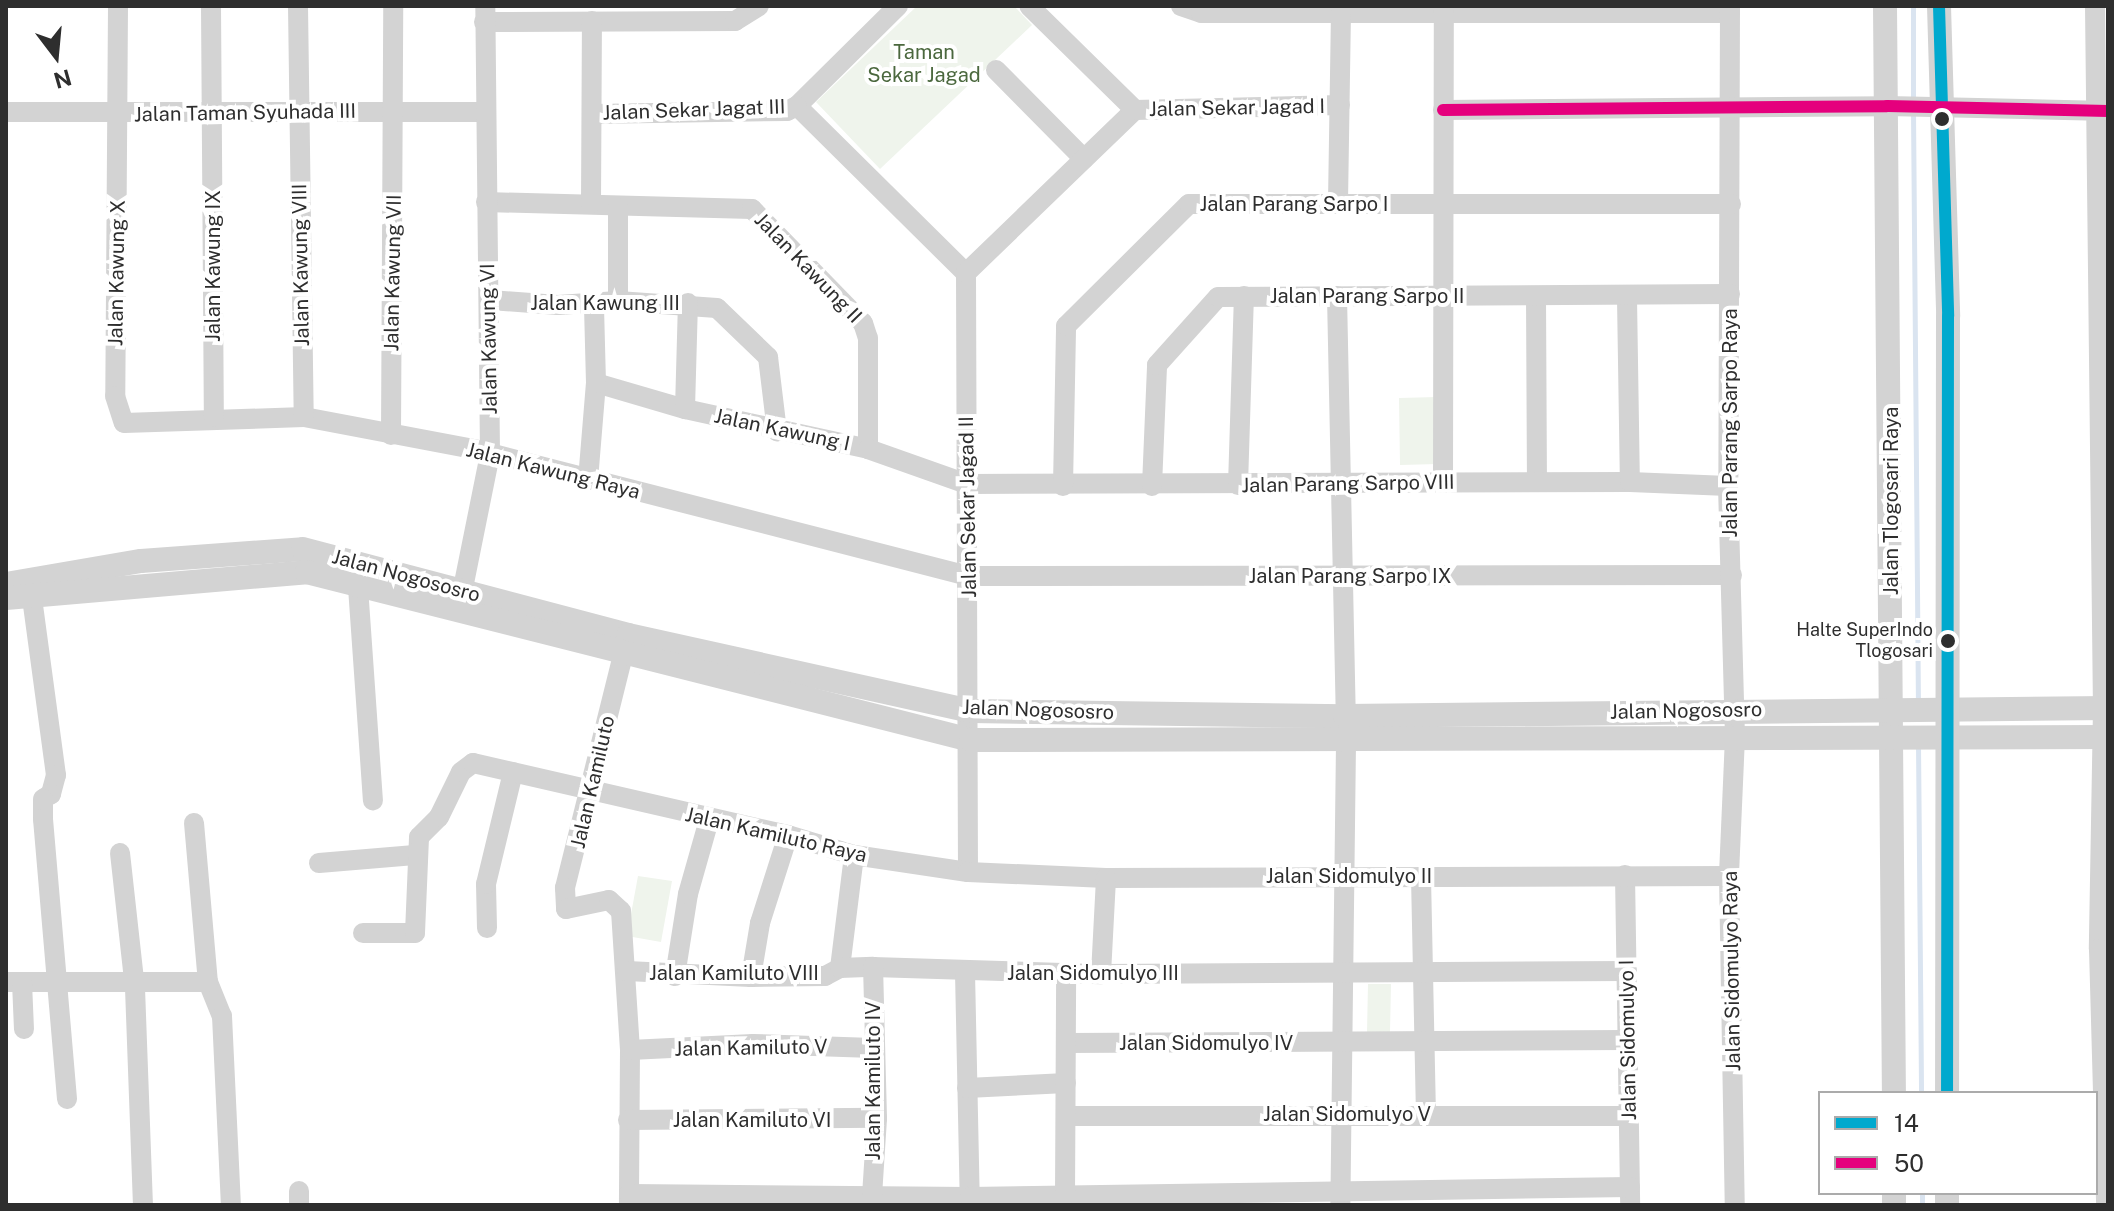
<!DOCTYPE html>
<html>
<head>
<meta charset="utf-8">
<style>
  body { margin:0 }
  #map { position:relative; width:2114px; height:1211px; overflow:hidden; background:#fff; font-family:"Public Sans",sans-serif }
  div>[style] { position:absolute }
  .green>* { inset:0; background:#eff4ec }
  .stream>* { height:5px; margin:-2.5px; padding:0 2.5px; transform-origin:2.5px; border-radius:2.5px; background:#dae4f0 }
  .minor>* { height:20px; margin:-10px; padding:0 10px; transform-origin:10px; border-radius:10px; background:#d3d3d3 }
  .tertiary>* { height:24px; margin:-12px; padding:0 12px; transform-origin:12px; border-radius:12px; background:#d3d3d3 }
  .bus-1>* { height:12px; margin:-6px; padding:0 6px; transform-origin:6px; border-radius:6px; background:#00a9ce }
  .bus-2>* { height:12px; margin:-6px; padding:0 6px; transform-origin:6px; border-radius:6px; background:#e5007d }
  .dots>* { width:22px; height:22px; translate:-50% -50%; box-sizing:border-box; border:4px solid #fff; border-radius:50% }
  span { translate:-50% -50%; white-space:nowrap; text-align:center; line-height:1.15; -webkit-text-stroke:8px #fff; paint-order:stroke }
  .bus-label { font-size:18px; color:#2e2e2e }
  .right { translate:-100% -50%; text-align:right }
  .park-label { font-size:20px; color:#4b683e }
  .street-label { font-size:20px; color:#2e2e2e }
  .frame { position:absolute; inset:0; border:8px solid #2e2e2e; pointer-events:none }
  .legend { position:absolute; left:1818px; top:1091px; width:280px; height:104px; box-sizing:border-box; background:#fff; border:2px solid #ababab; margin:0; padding:10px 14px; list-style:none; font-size:24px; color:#2e2e2e }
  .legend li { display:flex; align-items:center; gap:16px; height:40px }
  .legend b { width:40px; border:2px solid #ababab }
  .north { position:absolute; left:16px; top:16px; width:80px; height:80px; -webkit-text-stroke:6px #fff; paint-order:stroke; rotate:164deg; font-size:22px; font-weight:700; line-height:32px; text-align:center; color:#2e2e2e }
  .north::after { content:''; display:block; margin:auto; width:28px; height:36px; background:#2e2e2e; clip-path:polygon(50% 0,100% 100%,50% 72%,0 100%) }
</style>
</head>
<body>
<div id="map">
  <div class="green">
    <i style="clip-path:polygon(917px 6px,1014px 6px,1032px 25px,880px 169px,816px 102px)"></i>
    <i style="clip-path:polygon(1437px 397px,1438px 464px,1400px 465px,1399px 398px)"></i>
    <i style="clip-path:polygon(638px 876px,672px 881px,661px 942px,627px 936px)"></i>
    <i style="clip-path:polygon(1368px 984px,1391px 984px,1390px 1032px,1367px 1032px)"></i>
  </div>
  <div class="stream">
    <i style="left:1913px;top:6px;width:95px;rotate:90deg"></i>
    <i style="left:1913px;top:111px;width:594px;rotate:89.52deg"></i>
    <i style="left:1918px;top:743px;width:350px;rotate:89.5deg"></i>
    <i style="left:1922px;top:1193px;width:12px;rotate:90deg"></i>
  </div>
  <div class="minor">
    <i style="left:118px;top:6px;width:390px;rotate:90.4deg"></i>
    <i style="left:115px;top:396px;width:28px;rotate:72deg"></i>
    <i style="left:124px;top:423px;width:180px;rotate:-1.9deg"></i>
    <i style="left:304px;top:417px;width:177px;rotate:10.7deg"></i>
    <i style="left:478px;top:450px;width:506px;rotate:14.42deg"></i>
    <i style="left:968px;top:576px;width:764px;rotate:-0.07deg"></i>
    <i style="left:211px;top:6px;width:411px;rotate:89.6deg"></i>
    <i style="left:298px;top:6px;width:411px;rotate:89.2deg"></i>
    <i style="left:898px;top:6px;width:142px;rotate:135.3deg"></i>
    <i style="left:797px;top:106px;width:238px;rotate:44.7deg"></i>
    <i style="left:1181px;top:6px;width:21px;rotate:19deg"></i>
    <i style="left:1201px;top:13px;width:529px"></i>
    <i style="left:1730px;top:6px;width:480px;rotate:90.2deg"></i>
    <i style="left:1728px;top:486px;width:251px;rotate:88.4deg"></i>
    <i style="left:1735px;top:737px;width:139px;rotate:92.5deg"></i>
    <i style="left:1729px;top:876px;width:329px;rotate:89deg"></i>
    <i style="left:2095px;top:6px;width:702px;rotate:89.35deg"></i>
    <i style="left:2103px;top:708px;width:241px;rotate:91deg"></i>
    <i style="left:2099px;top:949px;width:256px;rotate:88.4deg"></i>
    <i style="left:484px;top:22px;width:251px;rotate:-0.2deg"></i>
    <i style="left:735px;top:21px;width:28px;rotate:-32deg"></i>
    <i style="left:996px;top:70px;width:125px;rotate:45.3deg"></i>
    <i style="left:1135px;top:110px;width:205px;rotate:-1.4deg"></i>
    <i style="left:1443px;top:110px;width:444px;rotate:-0.5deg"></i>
    <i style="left:1887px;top:106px;width:221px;rotate:1.3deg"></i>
    <i style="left:6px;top:112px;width:479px"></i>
    <i style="left:592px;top:114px;width:195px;rotate:-0.9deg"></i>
    <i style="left:787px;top:111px;width:11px;rotate:-27deg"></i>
    <i style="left:486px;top:202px;width:266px;rotate:1.5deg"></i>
    <i style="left:752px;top:209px;width:159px;rotate:45.8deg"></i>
    <i style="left:863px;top:323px;width:16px;rotate:72deg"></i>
    <i style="left:868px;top:338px;width:111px;rotate:90deg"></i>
    <i style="left:1338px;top:202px;width:188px;rotate:-89.1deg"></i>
    <i style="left:591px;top:203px;width:182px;rotate:-89.7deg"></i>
    <i style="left:618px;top:208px;width:93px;rotate:90deg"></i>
    <i style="left:966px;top:273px;width:599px;rotate:89.81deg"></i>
    <i style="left:966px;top:273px;width:235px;rotate:-44deg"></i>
    <i style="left:1135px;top:110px;width:148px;rotate:-135.5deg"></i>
    <i style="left:1337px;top:296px;width:447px;rotate:88.8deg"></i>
    <i style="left:1346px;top:743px;width:462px;rotate:90.7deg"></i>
    <i style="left:1536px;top:297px;width:184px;rotate:89.7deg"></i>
    <i style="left:1627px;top:298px;width:184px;rotate:89.1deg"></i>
    <i style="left:490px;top:300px;width:68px;rotate:4.2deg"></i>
    <i style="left:558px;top:305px;width:60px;rotate:-3.8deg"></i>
    <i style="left:618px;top:301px;width:99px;rotate:4deg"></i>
    <i style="left:717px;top:308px;width:71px;rotate:43.9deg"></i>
    <i style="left:768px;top:357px;width:75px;rotate:83.1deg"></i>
    <i style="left:596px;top:383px;width:93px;rotate:16.3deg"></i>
    <i style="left:685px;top:409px;width:187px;rotate:12.3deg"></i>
    <i style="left:868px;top:449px;width:105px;rotate:19.5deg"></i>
    <i style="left:967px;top:484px;width:663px;rotate:-0.17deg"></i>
    <i style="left:1630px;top:482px;width:98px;rotate:2.3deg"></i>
    <i style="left:685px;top:409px;width:106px;rotate:-88.4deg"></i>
    <i style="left:391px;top:435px;width:429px;rotate:-89.7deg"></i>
    <i style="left:588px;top:480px;width:97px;rotate:-85.3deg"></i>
    <i style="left:596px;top:383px;width:79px;rotate:-91.5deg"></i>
    <i style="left:1443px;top:483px;width:477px;rotate:-89.9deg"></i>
    <i style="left:1238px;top:485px;width:189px;rotate:-88.2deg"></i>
    <i style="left:1063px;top:486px;width:160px;rotate:-88.9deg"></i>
    <i style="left:1066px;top:326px;width:173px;rotate:-44.8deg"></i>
    <i style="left:1189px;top:204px;width:542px"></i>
    <i style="left:1152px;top:486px;width:121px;rotate:-87.6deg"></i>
    <i style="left:1157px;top:365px;width:91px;rotate:-48.1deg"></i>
    <i style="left:1218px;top:297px;width:512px;rotate:-0.34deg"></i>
    <i style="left:30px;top:583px;width:194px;rotate:82.3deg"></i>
    <i style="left:56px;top:775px;width:20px;rotate:105deg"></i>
    <i style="left:51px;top:794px;width:9px;rotate:148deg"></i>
    <i style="left:43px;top:799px;width:20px;rotate:90deg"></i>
    <i style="left:43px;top:819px;width:281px;rotate:85.1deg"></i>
    <i style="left:358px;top:587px;width:214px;rotate:86deg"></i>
    <i style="left:460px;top:603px;width:152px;rotate:-78.6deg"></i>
    <i style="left:490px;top:454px;width:448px;rotate:-90.6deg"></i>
    <i style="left:623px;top:655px;width:240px;rotate:104deg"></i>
    <i style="left:565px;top:888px;width:21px;rotate:87deg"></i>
    <i style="left:566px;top:909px;width:44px;rotate:-11.8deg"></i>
    <i style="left:609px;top:900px;width:16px;rotate:43deg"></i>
    <i style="left:621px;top:911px;width:139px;rotate:86.3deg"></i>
    <i style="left:630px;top:1050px;width:155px;rotate:90.4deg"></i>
    <i style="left:194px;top:823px;width:160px;rotate:85deg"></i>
    <i style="left:208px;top:982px;width:37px;rotate:68deg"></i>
    <i style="left:222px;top:1016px;width:189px;rotate:87.3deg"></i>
    <i style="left:120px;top:853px;width:136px;rotate:83.7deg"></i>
    <i style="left:135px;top:988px;width:217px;rotate:87.9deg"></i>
    <i style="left:319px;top:863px;width:96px;rotate:-4.8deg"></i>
    <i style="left:1625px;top:875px;width:330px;rotate:89.1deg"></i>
    <i style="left:1421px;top:877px;width:237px;rotate:88.8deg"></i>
    <i style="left:487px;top:928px;width:44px;rotate:-91.3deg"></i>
    <i style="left:486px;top:884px;width:115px;rotate:-76.4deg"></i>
    <i style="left:363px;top:933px;width:52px"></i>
    <i style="left:415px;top:933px;width:96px;rotate:-87.6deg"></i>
    <i style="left:419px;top:837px;width:28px;rotate:-45deg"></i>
    <i style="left:439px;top:817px;width:50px;rotate:-63.9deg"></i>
    <i style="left:461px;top:772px;width:15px;rotate:-37deg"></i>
    <i style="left:473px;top:763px;width:323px;rotate:12.9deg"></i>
    <i style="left:788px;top:835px;width:69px;rotate:16.9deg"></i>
    <i style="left:854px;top:855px;width:115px;rotate:8.5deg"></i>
    <i style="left:968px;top:872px;width:138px;rotate:2.5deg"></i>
    <i style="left:1106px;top:878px;width:623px;rotate:-0.18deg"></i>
    <i style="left:840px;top:968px;width:114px;rotate:-82.9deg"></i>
    <i style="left:627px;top:971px;width:124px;rotate:2.8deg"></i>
    <i style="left:751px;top:977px;width:74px;rotate:-0.8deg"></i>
    <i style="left:825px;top:976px;width:17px;rotate:-28deg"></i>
    <i style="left:840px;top:968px;width:33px;rotate:-2deg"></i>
    <i style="left:873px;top:967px;width:228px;rotate:1.8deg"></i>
    <i style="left:1101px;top:974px;width:526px;rotate:-0.33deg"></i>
    <i style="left:965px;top:972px;width:233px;rotate:88.8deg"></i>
    <i style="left:1101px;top:974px;width:96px;rotate:-87deg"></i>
    <i style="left:675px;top:976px;width:83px;rotate:-81deg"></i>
    <i style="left:688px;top:894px;width:77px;rotate:-74.2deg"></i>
    <i style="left:751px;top:977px;width:55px;rotate:-80.5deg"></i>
    <i style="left:760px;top:923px;width:92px;rotate:-72.3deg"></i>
    <i style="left:6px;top:982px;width:202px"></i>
    <i style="left:22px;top:982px;width:47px;rotate:87.6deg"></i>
    <i style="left:1067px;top:1043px;width:560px;rotate:-0.31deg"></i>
    <i style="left:630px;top:1050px;width:123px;rotate:-2.8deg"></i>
    <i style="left:753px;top:1044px;width:120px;rotate:1.9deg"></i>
    <i style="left:967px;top:1088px;width:99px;rotate:-2.9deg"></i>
    <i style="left:1066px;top:1116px;width:563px"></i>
    <i style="left:628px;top:1120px;width:249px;rotate:-0.5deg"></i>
    <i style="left:299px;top:1191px;width:14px;rotate:90deg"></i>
    <i style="left:629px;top:1194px;width:341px;rotate:0.5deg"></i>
    <i style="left:970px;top:1197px;width:660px;rotate:-0.87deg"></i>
    <i style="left:1065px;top:1195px;width:223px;rotate:-89.7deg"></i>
    <i style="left:872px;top:1196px;width:78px;rotate:-86.3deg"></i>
    <i style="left:877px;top:1118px;width:151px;rotate:-91.5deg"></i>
  </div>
  <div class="tertiary">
    <i style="left:1885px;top:6px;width:1087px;rotate:89.53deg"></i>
    <i style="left:1939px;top:6px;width:310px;rotate:88.3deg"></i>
    <i style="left:1948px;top:316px;width:777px;rotate:90.07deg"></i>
    <i style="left:6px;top:584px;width:137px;rotate:-9.7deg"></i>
    <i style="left:141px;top:561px;width:162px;rotate:-4.2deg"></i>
    <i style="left:303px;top:549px;width:336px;rotate:14.8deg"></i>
    <i style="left:628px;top:635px;width:351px;rotate:12.5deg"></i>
    <i style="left:971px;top:711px;width:374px;rotate:0.8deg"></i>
    <i style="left:1345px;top:716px;width:763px;rotate:-0.6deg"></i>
    <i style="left:6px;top:598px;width:302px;rotate:-4.9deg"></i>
    <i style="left:307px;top:572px;width:685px;rotate:14.2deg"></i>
    <i style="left:971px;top:740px;width:1137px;rotate:-0.15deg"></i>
    <i style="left:1894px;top:1193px;width:12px;rotate:90deg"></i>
    <i style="left:1947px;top:1205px;width:12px;rotate:-90deg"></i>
  </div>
  <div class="bus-1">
    <i style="left:1939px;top:6px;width:310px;rotate:88.3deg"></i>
    <i style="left:1948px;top:316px;width:777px;rotate:90.07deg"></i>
  </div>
  <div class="bus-2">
    <i style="left:1443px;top:110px;width:444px;rotate:-0.5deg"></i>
    <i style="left:1887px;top:106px;width:221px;rotate:1.3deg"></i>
  </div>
  <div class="dots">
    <i style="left:1942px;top:119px;background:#2e2e2e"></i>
    <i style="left:1948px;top:641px;background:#2e2e2e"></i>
  </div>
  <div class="bus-label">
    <span class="right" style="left:1933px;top:641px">Halte SuperIndo<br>Tlogosari</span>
  </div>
  <div class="park-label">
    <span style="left:924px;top:64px">Taman<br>Sekar Jagad</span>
  </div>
  <div class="street-label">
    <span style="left:1237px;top:108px;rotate:-1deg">Jalan Sekar Jagad I</span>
    <span style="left:694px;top:110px;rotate:-2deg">Jalan Sekar Jagat III</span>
    <span style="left:245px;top:113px;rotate:-1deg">Jalan Taman Syuhada III</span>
    <span style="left:1294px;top:204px">Jalan Parang Sarpo I</span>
    <span style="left:301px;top:265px;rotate:-91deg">Jalan Kawung VIII</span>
    <span style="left:213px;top:266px;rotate:-90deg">Jalan Kawung IX</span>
    <span style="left:808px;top:268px;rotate:46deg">Jalan Kawung II</span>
    <span style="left:117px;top:273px;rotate:-89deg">Jalan Kawung X</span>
    <span style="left:393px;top:273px;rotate:-89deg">Jalan Kawung VII</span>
    <span style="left:1367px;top:296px">Jalan Parang Sarpo II</span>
    <span style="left:605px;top:303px">Jalan Kawung III</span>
    <span style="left:489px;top:339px;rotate:-91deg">Jalan Kawung VI</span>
    <span style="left:1730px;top:423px;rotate:-90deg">Jalan Parang Sarpo Raya</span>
    <span style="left:782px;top:430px;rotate:12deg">Jalan Kawung I</span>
    <span style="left:553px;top:471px;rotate:14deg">Jalan Kawung Raya</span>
    <span style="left:1348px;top:484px;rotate:-1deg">Jalan Parang Sarpo VIII</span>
    <span style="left:1891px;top:501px;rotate:-90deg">Jalan Tlogosari Raya</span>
    <span style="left:968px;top:507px;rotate:-91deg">Jalan Sekar Jagad II</span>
    <span style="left:406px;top:576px;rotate:15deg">Jalan Nogososro</span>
    <span style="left:1350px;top:576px">Jalan Parang Sarpo IX</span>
    <span style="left:1038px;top:710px;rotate:2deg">Jalan Nogososro</span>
    <span style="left:1686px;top:711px;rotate:-1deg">Jalan Nogososro</span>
    <span style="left:593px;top:782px;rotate:-77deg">Jalan Kamiluto</span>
    <span style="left:776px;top:835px;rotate:13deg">Jalan Kamiluto Raya</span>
    <span style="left:1349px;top:876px">Jalan Sidomulyo II</span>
    <span style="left:1732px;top:971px;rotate:-91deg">Jalan Sidomulyo Raya</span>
    <span style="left:734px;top:973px">Jalan Kamiluto VIII</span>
    <span style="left:1093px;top:973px">Jalan Sidomulyo III</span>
    <span style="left:1628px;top:1040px;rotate:-91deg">Jalan Sidomulyo I</span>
    <span style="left:1206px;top:1043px">Jalan Sidomulyo IV</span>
    <span style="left:751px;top:1048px;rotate:-1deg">Jalan Kamiluto V</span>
    <span style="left:873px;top:1081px;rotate:-90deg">Jalan Kamiluto IV</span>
    <span style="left:1347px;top:1114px">Jalan Sidomulyo V</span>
    <span style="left:752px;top:1120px">Jalan Kamiluto VI</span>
  </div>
  <div class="frame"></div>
  <ul class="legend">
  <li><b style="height:10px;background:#00a9ce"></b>14</li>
  <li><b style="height:10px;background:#e5007d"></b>50</li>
  </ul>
  <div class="north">N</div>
</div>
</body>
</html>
